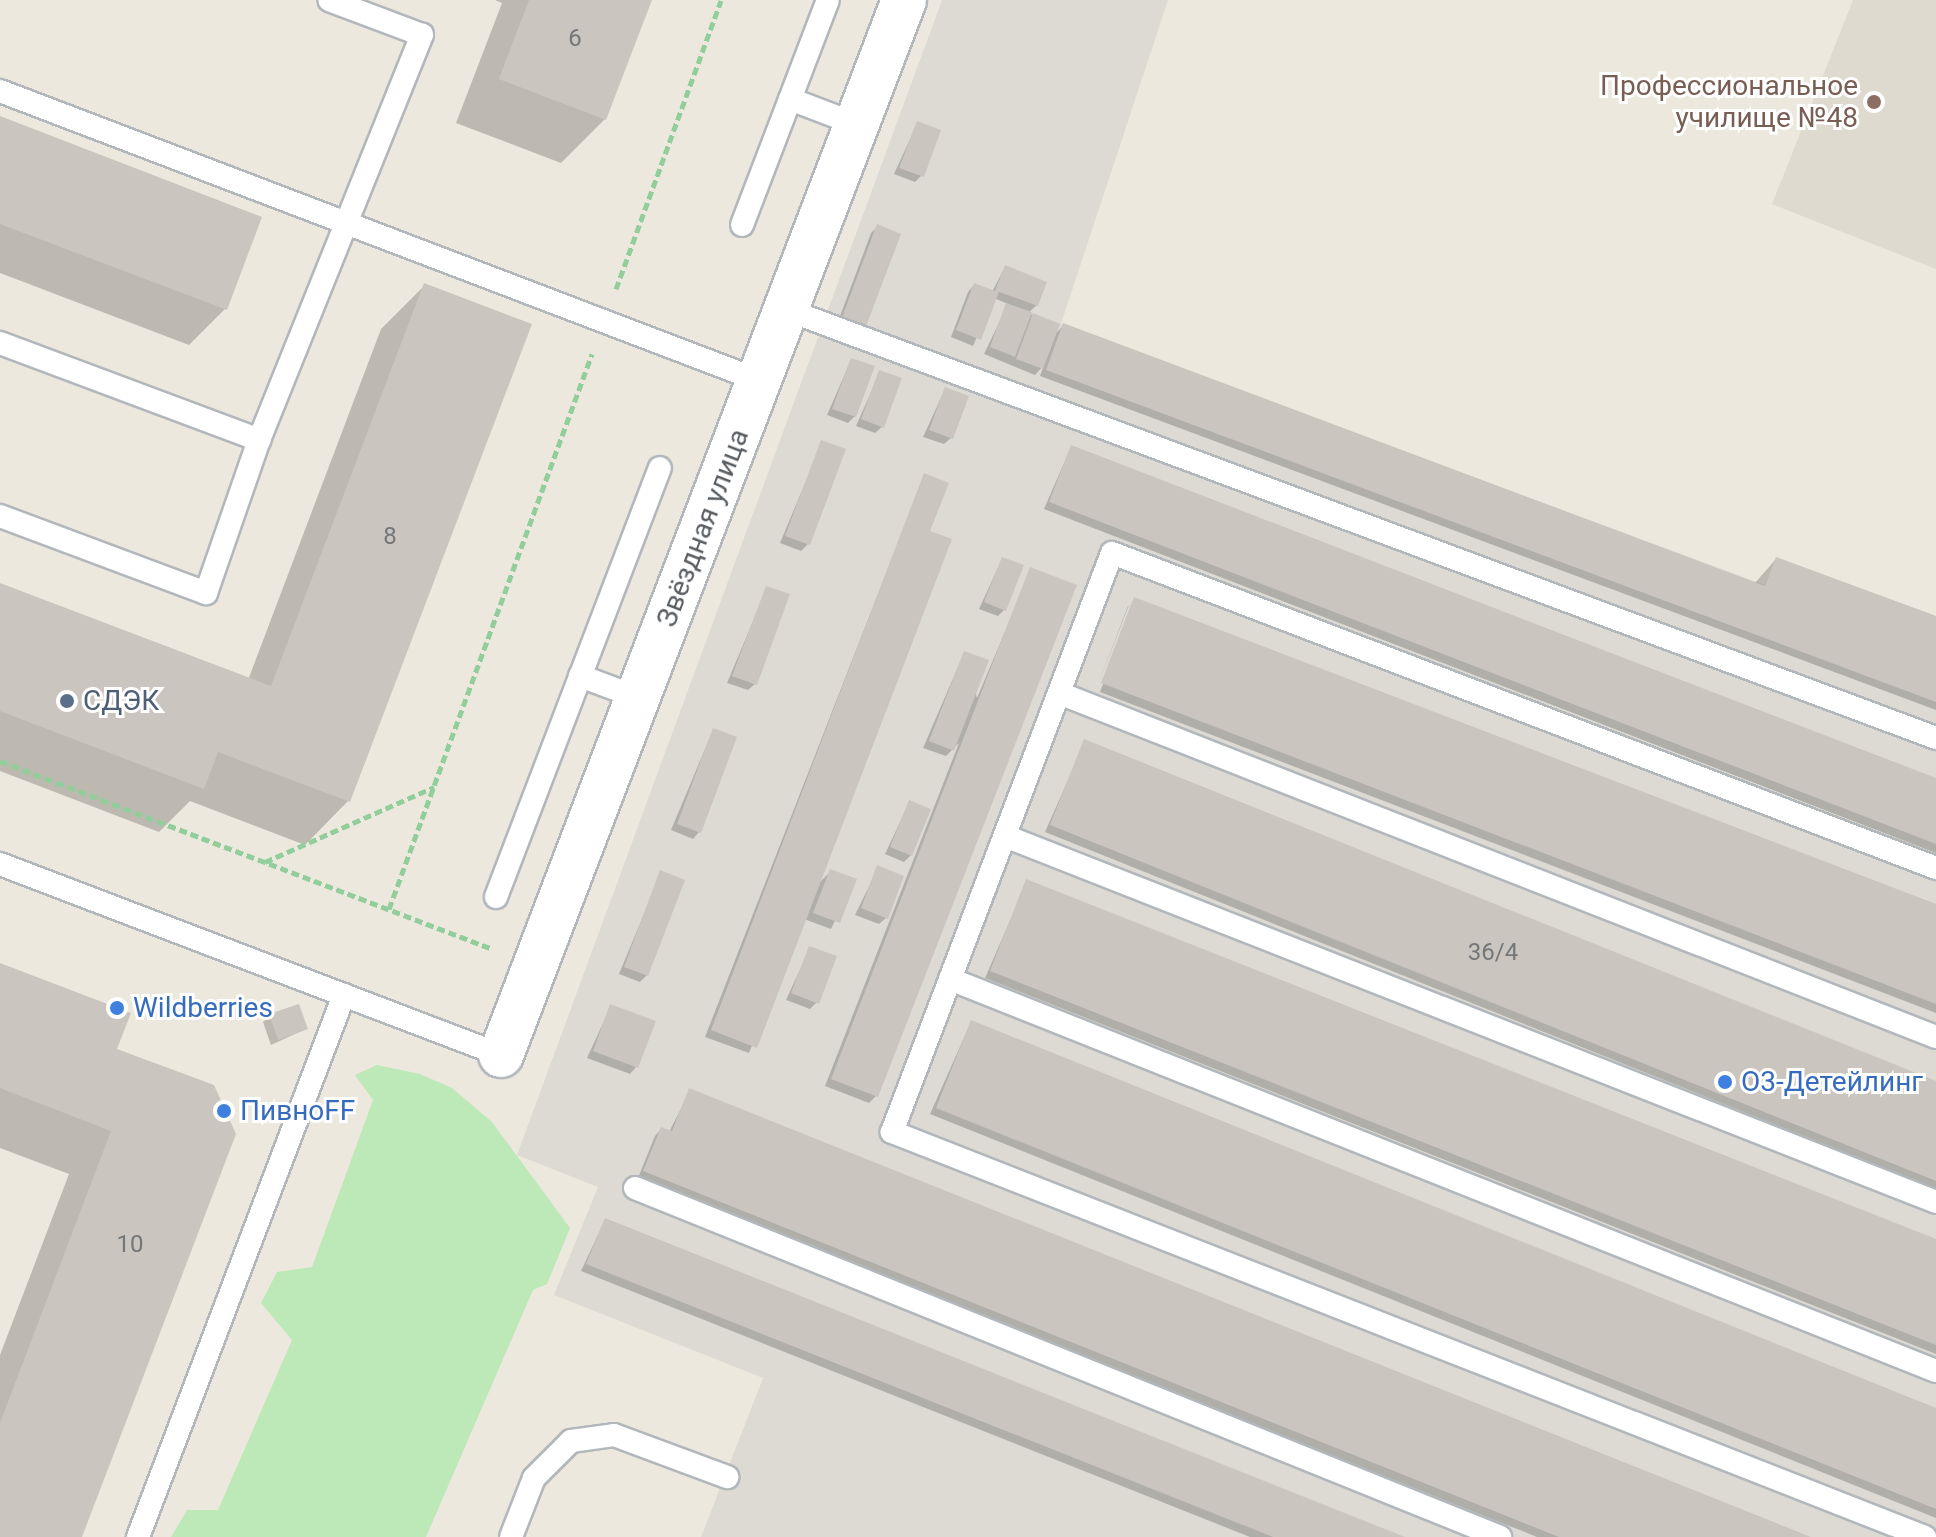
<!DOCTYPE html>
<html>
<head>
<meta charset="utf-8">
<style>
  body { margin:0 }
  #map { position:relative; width:1936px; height:1537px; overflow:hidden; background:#ede8de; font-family:Roboto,sans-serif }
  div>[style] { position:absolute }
  .industrial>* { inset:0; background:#dddad4 }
  .education>* { inset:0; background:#dfdacf }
  .green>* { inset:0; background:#bde8b7 }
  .shadow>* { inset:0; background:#0003 }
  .building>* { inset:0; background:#cac5be }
  .path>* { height:5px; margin-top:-2.5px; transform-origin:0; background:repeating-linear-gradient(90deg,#92ce9c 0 8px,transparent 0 12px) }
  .roads { filter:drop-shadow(2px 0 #b2b7bc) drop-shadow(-2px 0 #b2b7bc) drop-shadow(0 2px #b2b7bc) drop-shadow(0 -2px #b2b7bc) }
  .service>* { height:22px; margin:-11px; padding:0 11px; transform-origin:11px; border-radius:11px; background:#fff }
  .minor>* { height:44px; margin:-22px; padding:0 22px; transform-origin:22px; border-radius:22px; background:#fff }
  .dots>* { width:22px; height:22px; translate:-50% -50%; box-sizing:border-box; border:4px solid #fff; border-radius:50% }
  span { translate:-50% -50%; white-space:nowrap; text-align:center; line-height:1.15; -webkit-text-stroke:6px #fff; paint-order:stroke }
  .number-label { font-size:24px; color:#747779 }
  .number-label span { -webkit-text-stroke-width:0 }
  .education-label { font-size:28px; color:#785e54 }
  .right { translate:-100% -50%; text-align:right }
  .street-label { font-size:28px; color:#585d62 }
  .service-label { font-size:28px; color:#4e5e75 }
  .left { translate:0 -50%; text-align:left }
  .shop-label { font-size:28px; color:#366cbe }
</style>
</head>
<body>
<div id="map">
  <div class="industrial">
    <i style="clip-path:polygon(942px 0,1168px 0,1061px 324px,1765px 585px,1776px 557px,1936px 616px,1936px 1537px,701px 1537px,763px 1378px,554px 1295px,598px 1187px,517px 1155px)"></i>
  </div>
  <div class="education">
    <i style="clip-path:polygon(1853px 0,1936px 0,1936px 269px,1772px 204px)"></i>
  </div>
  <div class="green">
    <i style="clip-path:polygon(377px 1065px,420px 1074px,452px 1088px,492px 1122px,570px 1228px,547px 1284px,533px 1290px,426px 1537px,171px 1537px,187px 1510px,218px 1510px,292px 1340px,261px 1303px,277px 1272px,312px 1267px,373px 1100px,355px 1075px)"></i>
  </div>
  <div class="shadow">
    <i style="clip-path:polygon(495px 0,650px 0,605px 119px,561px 163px,456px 123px,502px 3px)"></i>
    <i style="clip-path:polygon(0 119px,225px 309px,189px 345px,0 273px)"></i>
    <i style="clip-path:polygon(917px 124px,922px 175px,915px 182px,894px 174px)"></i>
    <i style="clip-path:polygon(878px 226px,864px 328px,836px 327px,871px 233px)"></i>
    <i style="clip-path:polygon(1005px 267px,1037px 305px,1028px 313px,1058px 325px,1054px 335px,1063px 326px,1754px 584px,1776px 559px,1936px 618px,1936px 710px,1040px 376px,1044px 365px,1035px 375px,984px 354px,1008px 304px,994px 298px,973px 346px,951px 337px,968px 292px,974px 285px,992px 292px)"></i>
    <i style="clip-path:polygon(425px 285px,348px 801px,305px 845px,190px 801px,159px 832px,0 771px,0 585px,248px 680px,381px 329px)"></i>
    <i style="clip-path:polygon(851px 360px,855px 416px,848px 423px,827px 415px)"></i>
    <i style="clip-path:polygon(880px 372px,882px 427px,875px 433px,856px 426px)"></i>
    <i style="clip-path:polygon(945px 389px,951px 438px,944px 444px,923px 437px)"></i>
    <i style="clip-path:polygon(822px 443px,808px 544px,801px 551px,780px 543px)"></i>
    <i style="clip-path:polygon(1071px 447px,1936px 781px,1936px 853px,1044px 509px)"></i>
    <i style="clip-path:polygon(924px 476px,928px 532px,818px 884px,831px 871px,854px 880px,831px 929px,804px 919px,749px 1053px,705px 1037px)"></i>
    <i style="clip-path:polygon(1002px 559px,1004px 610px,998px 616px,979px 609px)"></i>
    <i style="clip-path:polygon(1031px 570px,876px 1096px,869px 1103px,825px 1086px,959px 743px,946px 756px,923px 748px,964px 653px,977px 698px)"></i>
    <i style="clip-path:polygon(767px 588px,755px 684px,748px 690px,727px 683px)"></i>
    <i style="clip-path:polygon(1135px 600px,1936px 906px,1936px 1013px,1100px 692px)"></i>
    <i style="clip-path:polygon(1129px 605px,1096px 690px,1128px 606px)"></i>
    <i style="clip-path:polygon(713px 730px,699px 832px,693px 839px,671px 830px)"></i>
    <i style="clip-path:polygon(1085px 742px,1936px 1083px,1936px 1189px,1045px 832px)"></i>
    <i style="clip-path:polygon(909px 803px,911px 855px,904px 862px,885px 854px)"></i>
    <i style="clip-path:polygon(878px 868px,886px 918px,879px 924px,855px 915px)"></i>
    <i style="clip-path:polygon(661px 873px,647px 975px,640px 982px,619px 974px)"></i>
    <i style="clip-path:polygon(1027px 882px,1936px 1242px,1936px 1354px,985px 978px)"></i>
    <i style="clip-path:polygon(810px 948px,817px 1002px,810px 1009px,786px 1000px)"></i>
    <i style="clip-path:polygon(0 965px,115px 1050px,212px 1087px,80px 1537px,0 1537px,0 1355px,69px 1174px,0 1148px)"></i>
    <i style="clip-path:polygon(611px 1006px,636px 1067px,630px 1074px,587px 1058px)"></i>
    <i style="clip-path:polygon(270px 1016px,306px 1029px,271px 1045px,263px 1022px)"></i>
    <i style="clip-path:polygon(971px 1022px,1936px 1410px,1936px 1518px,930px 1114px)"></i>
    <i style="clip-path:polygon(690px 1091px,1806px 1537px,1537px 1537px,638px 1178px,655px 1136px,661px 1129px,669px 1132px)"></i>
    <i style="clip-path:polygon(605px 1220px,1400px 1537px,1250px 1537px,581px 1271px)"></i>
  </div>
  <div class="building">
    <i style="clip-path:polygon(529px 0,652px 0,606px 120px,499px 79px)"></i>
    <i style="clip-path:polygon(0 116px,262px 217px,227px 310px,0 224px)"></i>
    <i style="clip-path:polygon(917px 121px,941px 130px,924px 177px,899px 168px)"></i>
    <i style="clip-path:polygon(877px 224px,901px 234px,865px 329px,841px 320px)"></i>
    <i style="clip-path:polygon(1005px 265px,1047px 282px,1038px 306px,999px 292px,981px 340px,956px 330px,974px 283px,995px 291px)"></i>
    <i style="clip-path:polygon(424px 283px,532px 324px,350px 802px,218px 752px,204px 789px,0 711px,0 583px,271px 686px)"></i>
    <i style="clip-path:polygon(1006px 303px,1032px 312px,1015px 357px,990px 347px)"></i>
    <i style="clip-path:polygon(1033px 313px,1060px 324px,1043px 369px,1016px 359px)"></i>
    <i style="clip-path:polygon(1063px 323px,1765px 586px,1776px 557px,1936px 616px,1936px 702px,1046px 370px)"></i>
    <i style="clip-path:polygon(851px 358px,875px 366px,856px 417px,832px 409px)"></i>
    <i style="clip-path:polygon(879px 370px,902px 378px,884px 428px,861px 419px)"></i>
    <i style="clip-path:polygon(945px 387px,969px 396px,953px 439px,929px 430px)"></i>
    <i style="clip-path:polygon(821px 440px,846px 449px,810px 545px,785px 536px)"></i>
    <i style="clip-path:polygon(1071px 445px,1936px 778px,1936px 844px,1049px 502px)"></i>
    <i style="clip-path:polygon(924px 473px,949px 483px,930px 531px,952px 539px,757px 1048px,711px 1030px)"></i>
    <i style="clip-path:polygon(1002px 557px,1024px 565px,1006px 611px,984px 602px)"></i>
    <i style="clip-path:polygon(1030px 567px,1077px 585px,878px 1097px,831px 1079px)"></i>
    <i style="clip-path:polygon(766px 586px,790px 594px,757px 685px,732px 676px)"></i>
    <i style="clip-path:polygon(1134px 597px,1936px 904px,1936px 1004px,1101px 683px)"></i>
    <i style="clip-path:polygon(964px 651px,989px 660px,954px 751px,929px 741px)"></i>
    <i style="clip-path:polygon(713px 728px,737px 737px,701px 833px,677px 824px)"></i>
    <i style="clip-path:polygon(1084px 739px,1936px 1081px,1936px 1181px,1050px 825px)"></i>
    <i style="clip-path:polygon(909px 800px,931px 809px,912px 856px,890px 847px)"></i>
    <i style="clip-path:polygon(877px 865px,904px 876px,888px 919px,861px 908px)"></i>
    <i style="clip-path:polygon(830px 869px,857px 879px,840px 923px,813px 913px)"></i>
    <i style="clip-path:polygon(660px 870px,685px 880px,648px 976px,624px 967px)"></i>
    <i style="clip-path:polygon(1026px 879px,1936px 1239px,1936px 1345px,990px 971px)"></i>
    <i style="clip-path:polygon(809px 946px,837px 956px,819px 1004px,791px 993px)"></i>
    <i style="clip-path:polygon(0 963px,131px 1013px,117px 1049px,214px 1085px,236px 1134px,82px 1537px,0 1537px,0 1423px,111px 1131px,0 1088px)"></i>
    <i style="clip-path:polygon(299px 1004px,308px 1029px,278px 1040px,269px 1014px)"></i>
    <i style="clip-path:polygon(610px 1004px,656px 1021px,638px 1068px,593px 1051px)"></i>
    <i style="clip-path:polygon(971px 1020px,1936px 1408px,1936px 1509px,936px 1108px)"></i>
    <i style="clip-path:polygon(689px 1088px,1811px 1537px,1559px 1537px,643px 1171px,661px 1127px,672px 1131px)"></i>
    <i style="clip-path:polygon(605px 1218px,1405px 1537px,1273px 1537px,586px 1264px)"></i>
  </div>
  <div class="path">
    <i style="left:616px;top:289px;width:307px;rotate:-70deg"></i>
    <i style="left:0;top:761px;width:524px;rotate:20.89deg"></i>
    <i style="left:265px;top:862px;width:185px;rotate:-23.9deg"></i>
    <i style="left:389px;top:909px;width:591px;rotate:-69.91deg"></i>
  </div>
  <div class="roads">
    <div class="service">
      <i style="left:0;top:91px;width:811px;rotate:20.87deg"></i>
      <i style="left:790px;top:99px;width:73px;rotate:20.9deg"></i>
      <i style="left:742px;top:225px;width:241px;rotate:-69.1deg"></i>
      <i style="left:785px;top:309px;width:1228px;rotate:20.44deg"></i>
      <i style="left:0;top:343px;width:277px;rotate:20.5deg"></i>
      <i style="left:0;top:516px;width:220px;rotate:20.5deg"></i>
      <i style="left:206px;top:593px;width:162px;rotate:-70.9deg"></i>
      <i style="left:259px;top:440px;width:437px;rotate:-68.1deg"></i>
      <i style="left:422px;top:35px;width:99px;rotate:-159.4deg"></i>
      <i style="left:580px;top:676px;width:63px;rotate:20.4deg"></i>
      <i style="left:1059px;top:693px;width:942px;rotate:21.42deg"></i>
      <i style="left:1005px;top:836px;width:1000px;rotate:21.46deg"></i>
      <i style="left:0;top:864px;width:536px;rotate:20.87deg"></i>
      <i style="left:496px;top:897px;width:459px;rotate:-69.1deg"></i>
      <i style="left:950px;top:979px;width:1061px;rotate:21.68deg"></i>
      <i style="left:635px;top:1188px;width:933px;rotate:21.97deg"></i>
      <i style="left:138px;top:1537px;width:580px;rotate:-69.19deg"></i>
      <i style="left:511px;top:1537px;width:63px;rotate:-68.7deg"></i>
      <i style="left:534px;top:1478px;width:52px;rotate:-45deg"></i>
      <i style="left:571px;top:1441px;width:43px;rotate:-7.9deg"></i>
      <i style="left:614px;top:1435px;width:121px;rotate:20.4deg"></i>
      <i style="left:1925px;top:1537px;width:1110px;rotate:-158.59deg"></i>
      <i style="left:892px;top:1132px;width:619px;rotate:-69.19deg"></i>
      <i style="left:1112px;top:553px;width:882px;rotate:20.92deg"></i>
    </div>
    <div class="minor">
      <i style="left:501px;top:1055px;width:1129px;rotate:-69.09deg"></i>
    </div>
  </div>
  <div class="dots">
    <i style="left:1874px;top:102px;background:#8d6e63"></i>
    <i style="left:67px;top:701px;background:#5c6f8a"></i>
    <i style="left:117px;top:1008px;background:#3f7fe0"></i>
    <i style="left:1725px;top:1082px;background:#3f7fe0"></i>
    <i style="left:224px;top:1111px;background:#3f7fe0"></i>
  </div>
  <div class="number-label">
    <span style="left:575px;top:39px">6</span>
    <span style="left:390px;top:537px">8</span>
    <span style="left:1493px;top:953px">36/4</span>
    <span style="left:130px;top:1245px">10</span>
  </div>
  <div class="education-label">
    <span class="right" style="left:1858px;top:102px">Профессиональное<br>училище №48</span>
  </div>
  <div class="street-label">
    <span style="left:703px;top:528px;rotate:-69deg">Звёздная улица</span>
  </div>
  <div class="service-label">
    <span class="left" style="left:83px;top:701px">СДЭК</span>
  </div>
  <div class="shop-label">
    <span class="left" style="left:133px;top:1008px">Wildberries</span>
    <span class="left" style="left:1741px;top:1082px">О3-Детейлинг</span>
    <span class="left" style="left:240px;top:1111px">ПивноFF</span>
  </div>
</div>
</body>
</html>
